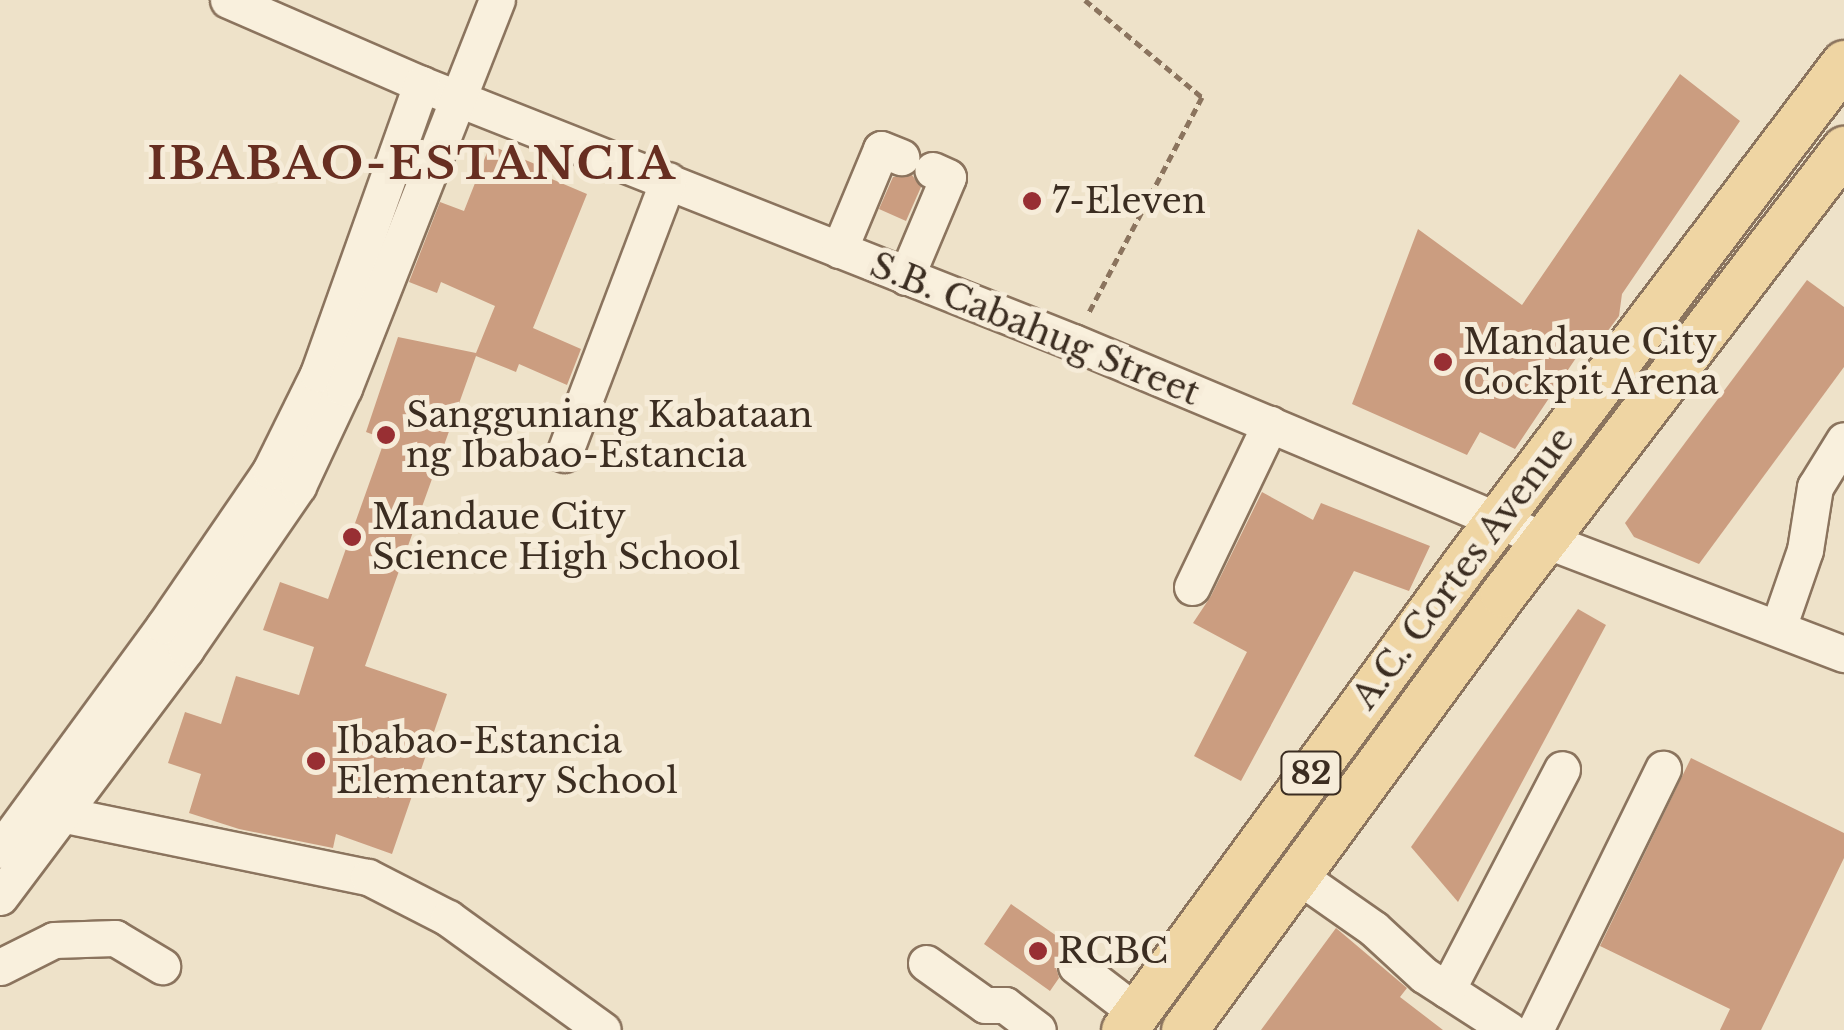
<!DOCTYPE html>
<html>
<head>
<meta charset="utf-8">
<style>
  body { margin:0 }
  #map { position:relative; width:1844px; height:1030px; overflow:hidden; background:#eee2c9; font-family:"Libre Baskerville",serif }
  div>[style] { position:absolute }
  .building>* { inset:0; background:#cb9d80 }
  .path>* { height:5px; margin-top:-2.5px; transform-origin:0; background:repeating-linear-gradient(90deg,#8b745e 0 8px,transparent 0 13px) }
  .roads { filter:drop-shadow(2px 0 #8b745e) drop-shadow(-2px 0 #8b745e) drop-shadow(0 2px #8b745e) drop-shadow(0 -2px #8b745e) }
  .minor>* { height:35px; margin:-17.5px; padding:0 17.5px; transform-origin:17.5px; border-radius:17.5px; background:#f9f0dd }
  .major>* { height:45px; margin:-22.5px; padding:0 22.5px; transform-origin:22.5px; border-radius:22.5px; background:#efd5a3 }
  .dots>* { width:28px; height:28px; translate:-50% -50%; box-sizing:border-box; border:5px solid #f6ecd9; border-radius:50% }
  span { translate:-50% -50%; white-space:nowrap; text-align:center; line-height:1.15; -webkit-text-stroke:10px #f6ecd9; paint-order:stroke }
  .shield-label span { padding:2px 8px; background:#f6ecd9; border:2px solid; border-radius:8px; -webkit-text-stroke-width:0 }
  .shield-label { font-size:32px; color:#3b2d21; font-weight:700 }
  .poi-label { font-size:35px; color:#3b2d21 }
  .left { translate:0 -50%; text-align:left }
  .street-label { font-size:35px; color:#3b2d21 }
  .district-label { font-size:45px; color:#672e21; font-weight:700; letter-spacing:2.5px }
</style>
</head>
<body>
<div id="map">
  <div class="building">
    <i style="clip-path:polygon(1680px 74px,1740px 121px,1622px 294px,1619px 316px,1592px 352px,1582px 349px,1515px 449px,1480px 432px,1467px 455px,1352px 404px,1418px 229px,1522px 305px)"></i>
    <i style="clip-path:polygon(490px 145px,542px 167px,540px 174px,587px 194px,533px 328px,581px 349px,567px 385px,519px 364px,516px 372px,476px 356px,365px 666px,447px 694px,392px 854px,336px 834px,333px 848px,239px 829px,189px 813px,201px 774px,168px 763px,185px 712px,221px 724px,236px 676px,299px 695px,314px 647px,263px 630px,280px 582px,328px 599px,385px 439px,366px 432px,398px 337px,476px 353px,495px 306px,441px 282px,437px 293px,409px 282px,440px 202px,464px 211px)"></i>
    <i style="clip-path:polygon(912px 175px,921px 187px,906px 221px,879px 209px,893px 177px)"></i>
    <i style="clip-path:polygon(1807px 280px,1844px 307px,1844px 367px,1699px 564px,1634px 537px,1625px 523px)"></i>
    <i style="clip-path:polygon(1262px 492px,1313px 520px,1321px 503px,1430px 546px,1409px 591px,1354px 571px,1241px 781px,1194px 756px,1247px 652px,1193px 623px,1211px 596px)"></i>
    <i style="clip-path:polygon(1578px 609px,1606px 625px,1458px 902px,1411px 847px)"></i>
    <i style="clip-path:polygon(1691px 758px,1844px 833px,1844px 858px,1761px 1030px,1720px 1030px,1730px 1009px,1600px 946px)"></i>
    <i style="clip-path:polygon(1011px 904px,1071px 946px,1059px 954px,1055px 964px,1059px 978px,1050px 991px,984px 944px)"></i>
    <i style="clip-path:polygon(1336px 928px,1407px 988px,1400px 997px,1443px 1030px,1261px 1030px)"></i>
  </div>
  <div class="path">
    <i style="left:1085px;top:0;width:152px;rotate:39.7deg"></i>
    <i style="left:1202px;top:97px;width:245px;rotate:117.7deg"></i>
  </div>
  <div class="roads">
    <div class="minor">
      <i style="left:228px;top:0;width:210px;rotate:23.5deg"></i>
      <i style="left:421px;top:84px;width:701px;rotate:21.59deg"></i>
      <i style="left:1073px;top:342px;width:512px;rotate:22.76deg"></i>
      <i style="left:1545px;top:540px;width:320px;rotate:20.9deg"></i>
      <i style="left:839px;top:250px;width:109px;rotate:-67.4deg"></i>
      <i style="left:881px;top:149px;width:22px;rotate:22deg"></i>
      <i style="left:906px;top:277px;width:108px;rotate:-67.2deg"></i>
      <i style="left:948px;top:177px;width:17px;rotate:-156deg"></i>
      <i style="left:564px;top:454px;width:293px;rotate:-69.2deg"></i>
      <i style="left:1192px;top:587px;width:181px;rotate:-64.4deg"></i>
      <i style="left:1778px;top:628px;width:83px;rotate:-70.9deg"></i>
      <i style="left:1805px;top:550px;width:64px;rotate:-81deg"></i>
      <i style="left:1815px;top:487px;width:55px;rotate:-58.3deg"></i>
      <i style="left:60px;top:814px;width:314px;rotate:11.6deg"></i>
      <i style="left:368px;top:877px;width:90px;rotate:27.1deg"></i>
      <i style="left:448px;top:918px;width:191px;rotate:35.9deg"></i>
      <i style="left:0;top:850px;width:278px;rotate:-53.8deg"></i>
      <i style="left:164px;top:626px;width:188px;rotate:-55.6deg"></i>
      <i style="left:270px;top:471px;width:108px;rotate:-63.7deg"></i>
      <i style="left:318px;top:374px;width:308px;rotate:-70.4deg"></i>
      <i style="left:1297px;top:875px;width:94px;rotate:35deg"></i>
      <i style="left:1374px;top:929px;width:68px;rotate:42.6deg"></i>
      <i style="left:1424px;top:975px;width:101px;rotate:32.9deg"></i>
      <i style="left:0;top:897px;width:310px;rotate:-53.1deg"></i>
      <i style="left:186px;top:649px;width:198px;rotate:-55.5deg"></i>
      <i style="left:298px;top:486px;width:108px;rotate:-64.9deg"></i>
      <i style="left:344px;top:388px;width:417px;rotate:-68.5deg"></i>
      <i style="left:926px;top:963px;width:72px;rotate:35.4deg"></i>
      <i style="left:985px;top:1005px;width:20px"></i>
      <i style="left:1005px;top:1005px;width:41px;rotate:37.1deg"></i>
      <i style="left:1076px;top:966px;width:77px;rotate:37.6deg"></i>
      <i style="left:0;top:967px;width:60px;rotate:-26.6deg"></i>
      <i style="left:54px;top:940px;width:61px;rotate:-1.9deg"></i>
      <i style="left:115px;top:938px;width:55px;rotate:30.8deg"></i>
      <i style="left:1447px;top:990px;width:249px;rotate:-62.5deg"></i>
      <i style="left:1535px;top:1030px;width:291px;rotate:-63.9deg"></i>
    </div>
    <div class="major">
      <i style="left:1124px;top:1030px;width:580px;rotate:-53.84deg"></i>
      <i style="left:1466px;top:562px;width:626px;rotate:-52.86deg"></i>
      <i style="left:1184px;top:1030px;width:540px;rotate:-53.81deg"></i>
      <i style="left:1503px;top:594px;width:561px;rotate:-52.54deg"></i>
    </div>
  </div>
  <div class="dots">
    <i style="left:1032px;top:201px;background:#982f33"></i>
    <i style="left:1443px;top:362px;background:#982f33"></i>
    <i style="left:386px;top:435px;background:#982f33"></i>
    <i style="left:352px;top:537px;background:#982f33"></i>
    <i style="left:316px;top:761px;background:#982f33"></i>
    <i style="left:1038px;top:951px;background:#982f33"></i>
  </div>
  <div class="shield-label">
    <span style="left:1311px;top:773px">82</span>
  </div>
  <div class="poi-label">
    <span class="left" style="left:1052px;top:201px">7-Eleven</span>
    <span class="left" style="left:1463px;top:362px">Mandaue City<br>Cockpit Arena</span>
    <span class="left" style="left:406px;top:435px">Sangguniang Kabataan<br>ng Ibabao-Estancia</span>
    <span class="left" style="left:372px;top:537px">Mandaue City<br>Science High School</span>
    <span class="left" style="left:336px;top:761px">Ibabao-Estancia<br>Elementary School</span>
    <span class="left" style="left:1058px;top:951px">RCBC</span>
  </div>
  <div class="street-label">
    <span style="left:1035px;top:329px;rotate:22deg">S.B. Cabahug Street</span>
    <span style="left:1463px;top:568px;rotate:-53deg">A.C. Cortes Avenue</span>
  </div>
  <div class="district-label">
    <span style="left:412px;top:164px">IBABAO-ESTANCIA</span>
  </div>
</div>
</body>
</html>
